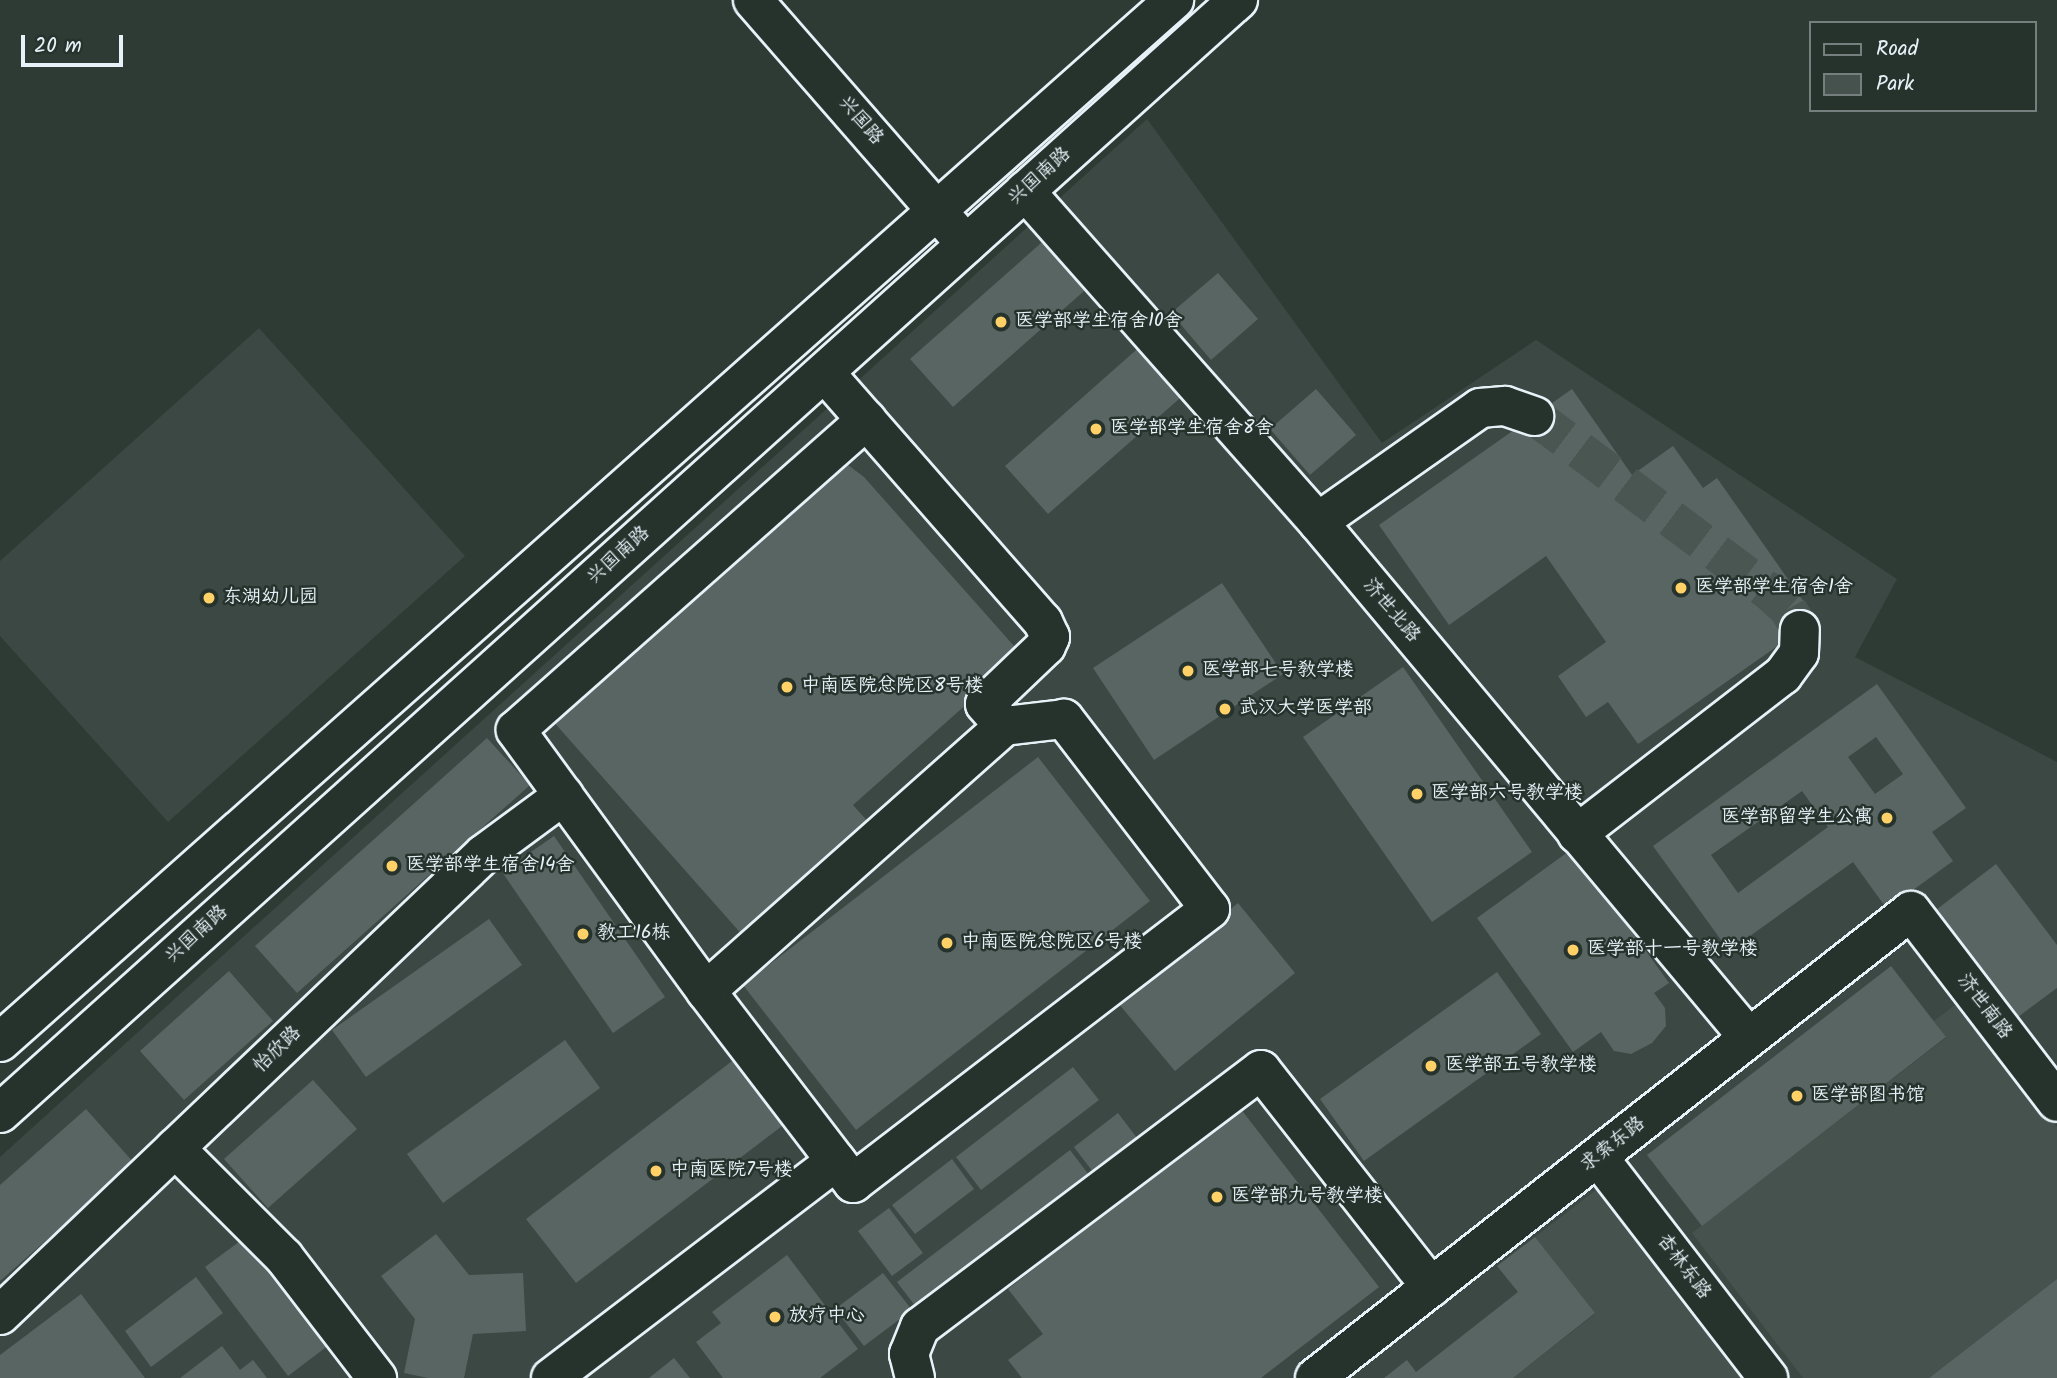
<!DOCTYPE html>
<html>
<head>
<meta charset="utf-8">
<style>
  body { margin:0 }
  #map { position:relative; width:2057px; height:1378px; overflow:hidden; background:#2e3b35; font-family:Kalam,"LXGW WenKai TC",sans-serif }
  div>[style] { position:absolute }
  .built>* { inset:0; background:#3b4843 }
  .green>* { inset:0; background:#45524e }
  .building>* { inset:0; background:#596563 }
  .minor-tunnel>* { height:38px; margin-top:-19px; transform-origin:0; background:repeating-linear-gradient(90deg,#4a5652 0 38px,transparent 0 57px) }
  .roads { filter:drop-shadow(2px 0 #e8f1f8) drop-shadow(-2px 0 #e8f1f8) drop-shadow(0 2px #e8f1f8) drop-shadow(0 -2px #e8f1f8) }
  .minor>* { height:38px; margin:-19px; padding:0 19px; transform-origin:19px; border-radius:19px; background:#26332d }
  .major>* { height:38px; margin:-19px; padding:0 19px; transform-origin:19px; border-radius:19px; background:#26332d }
  .dots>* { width:19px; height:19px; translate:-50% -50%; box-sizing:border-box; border:4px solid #26332d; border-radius:50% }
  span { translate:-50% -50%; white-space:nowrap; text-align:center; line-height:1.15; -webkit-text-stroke:5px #26332d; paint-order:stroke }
  .street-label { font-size:19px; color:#e8f1f8 }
  .poi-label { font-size:19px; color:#e8f1f8 }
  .left { translate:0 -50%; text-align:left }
  .right { translate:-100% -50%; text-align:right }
  .legend { position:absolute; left:1809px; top:21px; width:228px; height:91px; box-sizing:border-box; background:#26332d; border:2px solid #747f7e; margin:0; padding:9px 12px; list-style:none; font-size:21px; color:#e8f1f8 }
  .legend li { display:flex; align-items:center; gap:14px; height:35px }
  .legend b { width:35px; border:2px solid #747f7e }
  .scale { position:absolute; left:21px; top:35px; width:102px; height:32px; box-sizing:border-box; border:4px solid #e8f1f8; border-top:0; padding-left:9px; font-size:21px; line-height:24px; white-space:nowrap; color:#e8f1f8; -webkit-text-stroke:5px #26332d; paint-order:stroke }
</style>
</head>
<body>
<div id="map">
  <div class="built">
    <i style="clip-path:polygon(1147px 119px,1382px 443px,1536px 340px,1897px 579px,1855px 657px,2057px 762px,2057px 1378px,0 1378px,0 1157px)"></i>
    <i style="clip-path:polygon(259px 328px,465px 556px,168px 822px,0 636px,0 561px)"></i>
  </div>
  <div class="green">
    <i style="clip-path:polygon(1960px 1001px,2057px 1127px,2057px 1279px,1929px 1378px,1803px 1378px,1692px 1233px,1946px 1038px,1934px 1021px)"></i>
    <i style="clip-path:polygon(1605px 1183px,1753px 1378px,1513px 1378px,1595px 1314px,1535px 1237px)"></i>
  </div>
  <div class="building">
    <i style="clip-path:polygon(1049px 236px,1092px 284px,953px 407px,910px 359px)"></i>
    <i style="clip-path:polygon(1218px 273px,1258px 319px,1211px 360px,1171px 313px)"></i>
    <i style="clip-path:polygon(1144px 343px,1187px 392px,1048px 514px,1005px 466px)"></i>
    <i style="clip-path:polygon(1316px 389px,1356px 435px,1310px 475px,1270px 429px)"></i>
    <i style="clip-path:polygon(1572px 389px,1632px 475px,1673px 446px,1703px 488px,1717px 478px,1816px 619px,1638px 744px,1608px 702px,1586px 717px,1558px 676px,1606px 642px,1546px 556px,1449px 625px,1379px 525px)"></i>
    <i style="clip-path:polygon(848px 465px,864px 477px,1022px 655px,853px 805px,871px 825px,745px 938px,552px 720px,840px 466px)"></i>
    <i style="clip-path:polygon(1222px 583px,1283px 674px,1154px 760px,1093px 668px)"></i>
    <i style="clip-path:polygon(1403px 667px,1532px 852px,1432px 922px,1303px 737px)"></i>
    <i style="clip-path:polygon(evenodd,1877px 684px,1966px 808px,1932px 832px,1953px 861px,1887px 909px,1853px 862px,1729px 951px,1653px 846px,1877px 684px,1876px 737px,1903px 774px,1875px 794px,1848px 757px,1876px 737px,1877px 684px,1802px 791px,1828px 827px,1738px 893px,1711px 855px,1802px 791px)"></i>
    <i style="clip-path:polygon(487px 738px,530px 785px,297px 993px,255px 946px)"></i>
    <i style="clip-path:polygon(1038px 757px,1150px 901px,856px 1130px,743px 985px)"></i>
    <i style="clip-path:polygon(554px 836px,665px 997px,613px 1033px,502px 872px)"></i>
    <i style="clip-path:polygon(1572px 849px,1669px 983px,1654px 993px,1665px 1008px,1666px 1026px,1652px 1043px,1631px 1054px,1614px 1051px,1601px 1032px,1573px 1052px,1477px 918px)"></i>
    <i style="clip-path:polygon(1996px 864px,2057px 945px,2057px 988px,2014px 1020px,1932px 913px)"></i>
    <i style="clip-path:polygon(1238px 903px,1295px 973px,1175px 1071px,1118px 1003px)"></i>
    <i style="clip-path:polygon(489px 919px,522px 965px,366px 1077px,332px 1030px)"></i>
    <i style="clip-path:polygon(1891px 966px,1946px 1037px,1702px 1226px,1647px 1155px)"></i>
    <i style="clip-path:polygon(229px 971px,273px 1021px,184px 1100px,140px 1051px)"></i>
    <i style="clip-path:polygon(1497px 972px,1541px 1034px,1364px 1161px,1320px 1099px)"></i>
    <i style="clip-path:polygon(565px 1040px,600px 1088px,443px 1203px,407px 1154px)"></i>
    <i style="clip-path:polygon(736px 1058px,786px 1123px,576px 1283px,526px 1219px)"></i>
    <i style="clip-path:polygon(1073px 1067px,1099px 1100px,981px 1190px,956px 1157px)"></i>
    <i style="clip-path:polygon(313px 1080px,357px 1129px,268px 1208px,224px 1159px)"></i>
    <i style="clip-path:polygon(1240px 1108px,1379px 1287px,1261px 1378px,1022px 1378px,1008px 1360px,1043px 1334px,1008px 1289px)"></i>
    <i style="clip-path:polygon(86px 1109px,134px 1163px,0 1281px,0 1185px)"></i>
    <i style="clip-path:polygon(1118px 1113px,1137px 1138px,1093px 1172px,1074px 1147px)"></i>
    <i style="clip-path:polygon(1070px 1150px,1089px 1175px,916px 1307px,897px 1282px)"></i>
    <i style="clip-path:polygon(952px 1159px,974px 1189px,915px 1234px,892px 1205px)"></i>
    <i style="clip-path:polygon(889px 1208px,923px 1253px,892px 1276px,858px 1231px)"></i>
    <i style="clip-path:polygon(436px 1234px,469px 1275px,523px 1273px,526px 1331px,473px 1334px,464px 1378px,428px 1378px,404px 1373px,415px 1319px,381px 1276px)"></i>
    <i style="clip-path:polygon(247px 1236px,329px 1345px,288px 1376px,205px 1267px)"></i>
    <i style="clip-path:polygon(1535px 1237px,1595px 1313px,1513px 1378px,1384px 1378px,1407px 1360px,1416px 1372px,1518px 1292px,1497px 1266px)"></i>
    <i style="clip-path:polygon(787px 1255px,858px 1349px,820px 1378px,723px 1378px,696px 1342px,721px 1323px,712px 1312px)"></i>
    <i style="clip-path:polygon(883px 1273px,912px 1310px,864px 1346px,835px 1309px)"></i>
    <i style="clip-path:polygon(196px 1277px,223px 1313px,151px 1367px,125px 1331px)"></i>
    <i style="clip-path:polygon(2057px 1279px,2057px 1378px,1929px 1378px)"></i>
    <i style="clip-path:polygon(81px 1294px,145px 1378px,0 1378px,0 1355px)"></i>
    <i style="clip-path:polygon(222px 1346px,240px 1370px,253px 1360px,267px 1378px,180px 1378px)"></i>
    <i style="clip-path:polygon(674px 1358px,690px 1378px,649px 1378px)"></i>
  </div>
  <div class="minor-tunnel">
    <i style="left:1534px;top:416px;width:291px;rotate:36.8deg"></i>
    <i style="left:1767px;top:590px;width:28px;rotate:42deg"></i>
    <i style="left:1788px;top:609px;width:24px;rotate:60deg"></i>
  </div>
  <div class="roads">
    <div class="minor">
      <i style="left:753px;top:0;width:324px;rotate:48.9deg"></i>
      <i style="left:1025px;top:191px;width:442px;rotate:48.5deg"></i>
      <i style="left:1318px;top:522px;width:672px;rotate:50.13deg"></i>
      <i style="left:1318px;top:522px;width:198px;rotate:-35.1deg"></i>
      <i style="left:1480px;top:408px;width:25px;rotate:-5deg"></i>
      <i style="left:1505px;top:406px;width:31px;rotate:19deg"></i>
      <i style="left:1577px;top:834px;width:260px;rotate:-37.7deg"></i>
      <i style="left:1783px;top:675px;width:27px;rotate:-54deg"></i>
      <i style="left:1799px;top:653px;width:23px;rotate:-88deg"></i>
      <i style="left:706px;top:991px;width:399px;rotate:-41.6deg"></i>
      <i style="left:1004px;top:726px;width:29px;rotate:-131deg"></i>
      <i style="left:985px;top:704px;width:84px;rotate:-43.6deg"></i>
      <i style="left:1046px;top:646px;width:10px;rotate:-66deg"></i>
      <i style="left:1050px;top:637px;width:17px;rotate:-115deg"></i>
      <i style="left:1043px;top:622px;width:332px;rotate:-131.2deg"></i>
      <i style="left:175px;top:1148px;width:154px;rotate:45deg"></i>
      <i style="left:284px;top:1257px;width:153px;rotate:52.5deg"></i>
      <i style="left:1598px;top:1157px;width:279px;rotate:52.4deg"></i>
      <i style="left:836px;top:1161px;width:28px;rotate:52deg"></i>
      <i style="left:853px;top:1183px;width:450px;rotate:-37.5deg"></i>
      <i style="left:1210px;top:909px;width:240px;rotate:-127.5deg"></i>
      <i style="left:1064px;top:719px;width:60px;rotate:173.3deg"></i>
      <i style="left:0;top:1315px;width:668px;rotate:-43.61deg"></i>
      <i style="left:484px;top:854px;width:99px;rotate:-36.4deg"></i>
      <i style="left:551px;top:1378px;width:358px;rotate:-37.3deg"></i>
      <i style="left:836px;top:1161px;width:214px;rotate:-127.4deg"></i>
      <i style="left:706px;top:991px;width:323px;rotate:-126.1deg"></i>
      <i style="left:516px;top:730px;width:468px;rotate:-41.5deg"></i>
      <i style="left:915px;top:1378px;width:25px;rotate:-104deg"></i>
      <i style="left:909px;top:1354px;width:29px;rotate:-68deg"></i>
      <i style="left:920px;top:1327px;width:427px;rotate:-37deg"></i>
      <i style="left:1261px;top:1070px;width:276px;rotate:51.9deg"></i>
      <i style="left:1315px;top:1378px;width:757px;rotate:-38.08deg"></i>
      <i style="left:1911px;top:911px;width:240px;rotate:52.6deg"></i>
    </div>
    <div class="major">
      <i style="left:0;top:1042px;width:1570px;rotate:-41.59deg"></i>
      <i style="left:0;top:1113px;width:1665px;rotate:-41.96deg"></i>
    </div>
  </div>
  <div class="dots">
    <i style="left:1001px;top:322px;background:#ffd166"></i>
    <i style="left:1096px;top:429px;background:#ffd166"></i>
    <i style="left:1681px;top:588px;background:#ffd166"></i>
    <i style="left:209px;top:598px;background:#ffd166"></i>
    <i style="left:1188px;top:671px;background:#ffd166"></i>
    <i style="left:787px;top:687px;background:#ffd166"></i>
    <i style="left:1225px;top:709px;background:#ffd166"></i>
    <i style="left:1417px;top:794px;background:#ffd166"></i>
    <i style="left:1887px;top:818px;background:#ffd166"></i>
    <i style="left:392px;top:866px;background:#ffd166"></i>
    <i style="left:583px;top:934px;background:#ffd166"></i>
    <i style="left:947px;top:943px;background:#ffd166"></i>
    <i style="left:1573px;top:950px;background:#ffd166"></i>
    <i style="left:1431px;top:1066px;background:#ffd166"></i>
    <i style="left:1797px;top:1096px;background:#ffd166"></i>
    <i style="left:656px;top:1171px;background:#ffd166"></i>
    <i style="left:1217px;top:1197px;background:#ffd166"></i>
    <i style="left:775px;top:1317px;background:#ffd166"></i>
  </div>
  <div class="street-label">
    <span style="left:860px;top:121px;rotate:49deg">兴国路</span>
    <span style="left:1040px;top:177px;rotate:-42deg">兴国南路</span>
    <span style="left:619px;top:556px;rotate:-42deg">兴国南路</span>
    <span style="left:1391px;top:611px;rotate:50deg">济世北路</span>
    <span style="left:197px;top:935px;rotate:-42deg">兴国南路</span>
    <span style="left:1984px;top:1007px;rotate:53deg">济世南路</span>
    <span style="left:278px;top:1050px;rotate:-44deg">怡欣路</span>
    <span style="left:1613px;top:1145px;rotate:-38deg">求索东路</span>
    <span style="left:1683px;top:1267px;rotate:53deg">杏林东路</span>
  </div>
  <div class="poi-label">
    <span class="left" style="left:1015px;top:322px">医学部学生宿舍10舍</span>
    <span class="left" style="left:1110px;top:429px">医学部学生宿舍8舍</span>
    <span class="left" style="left:1695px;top:588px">医学部学生宿舍1舍</span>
    <span class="left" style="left:223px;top:598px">东湖幼儿园</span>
    <span class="left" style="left:1202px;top:671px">医学部七号教学楼</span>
    <span class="left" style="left:801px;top:687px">中南医院总院区8号楼</span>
    <span class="left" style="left:1239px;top:709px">武汉大学医学部</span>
    <span class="left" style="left:1431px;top:794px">医学部六号教学楼</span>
    <span class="right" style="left:1873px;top:818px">医学部留学生公寓</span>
    <span class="left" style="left:406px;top:866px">医学部学生宿舍14舍</span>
    <span class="left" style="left:597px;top:934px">教工16栋</span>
    <span class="left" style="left:961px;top:943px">中南医院总院区6号楼</span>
    <span class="left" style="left:1587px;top:950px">医学部十一号教学楼</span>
    <span class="left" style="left:1445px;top:1066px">医学部五号教学楼</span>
    <span class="left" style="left:1811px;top:1096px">医学部图书馆</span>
    <span class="left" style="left:670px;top:1171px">中南医院7号楼</span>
    <span class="left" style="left:1231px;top:1197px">医学部九号教学楼</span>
    <span class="left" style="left:789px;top:1317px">放疗中心</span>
  </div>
  <ul class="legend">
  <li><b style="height:9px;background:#26332d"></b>Road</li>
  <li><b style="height:19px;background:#45524e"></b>Park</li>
  </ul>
  <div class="scale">20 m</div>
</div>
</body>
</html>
